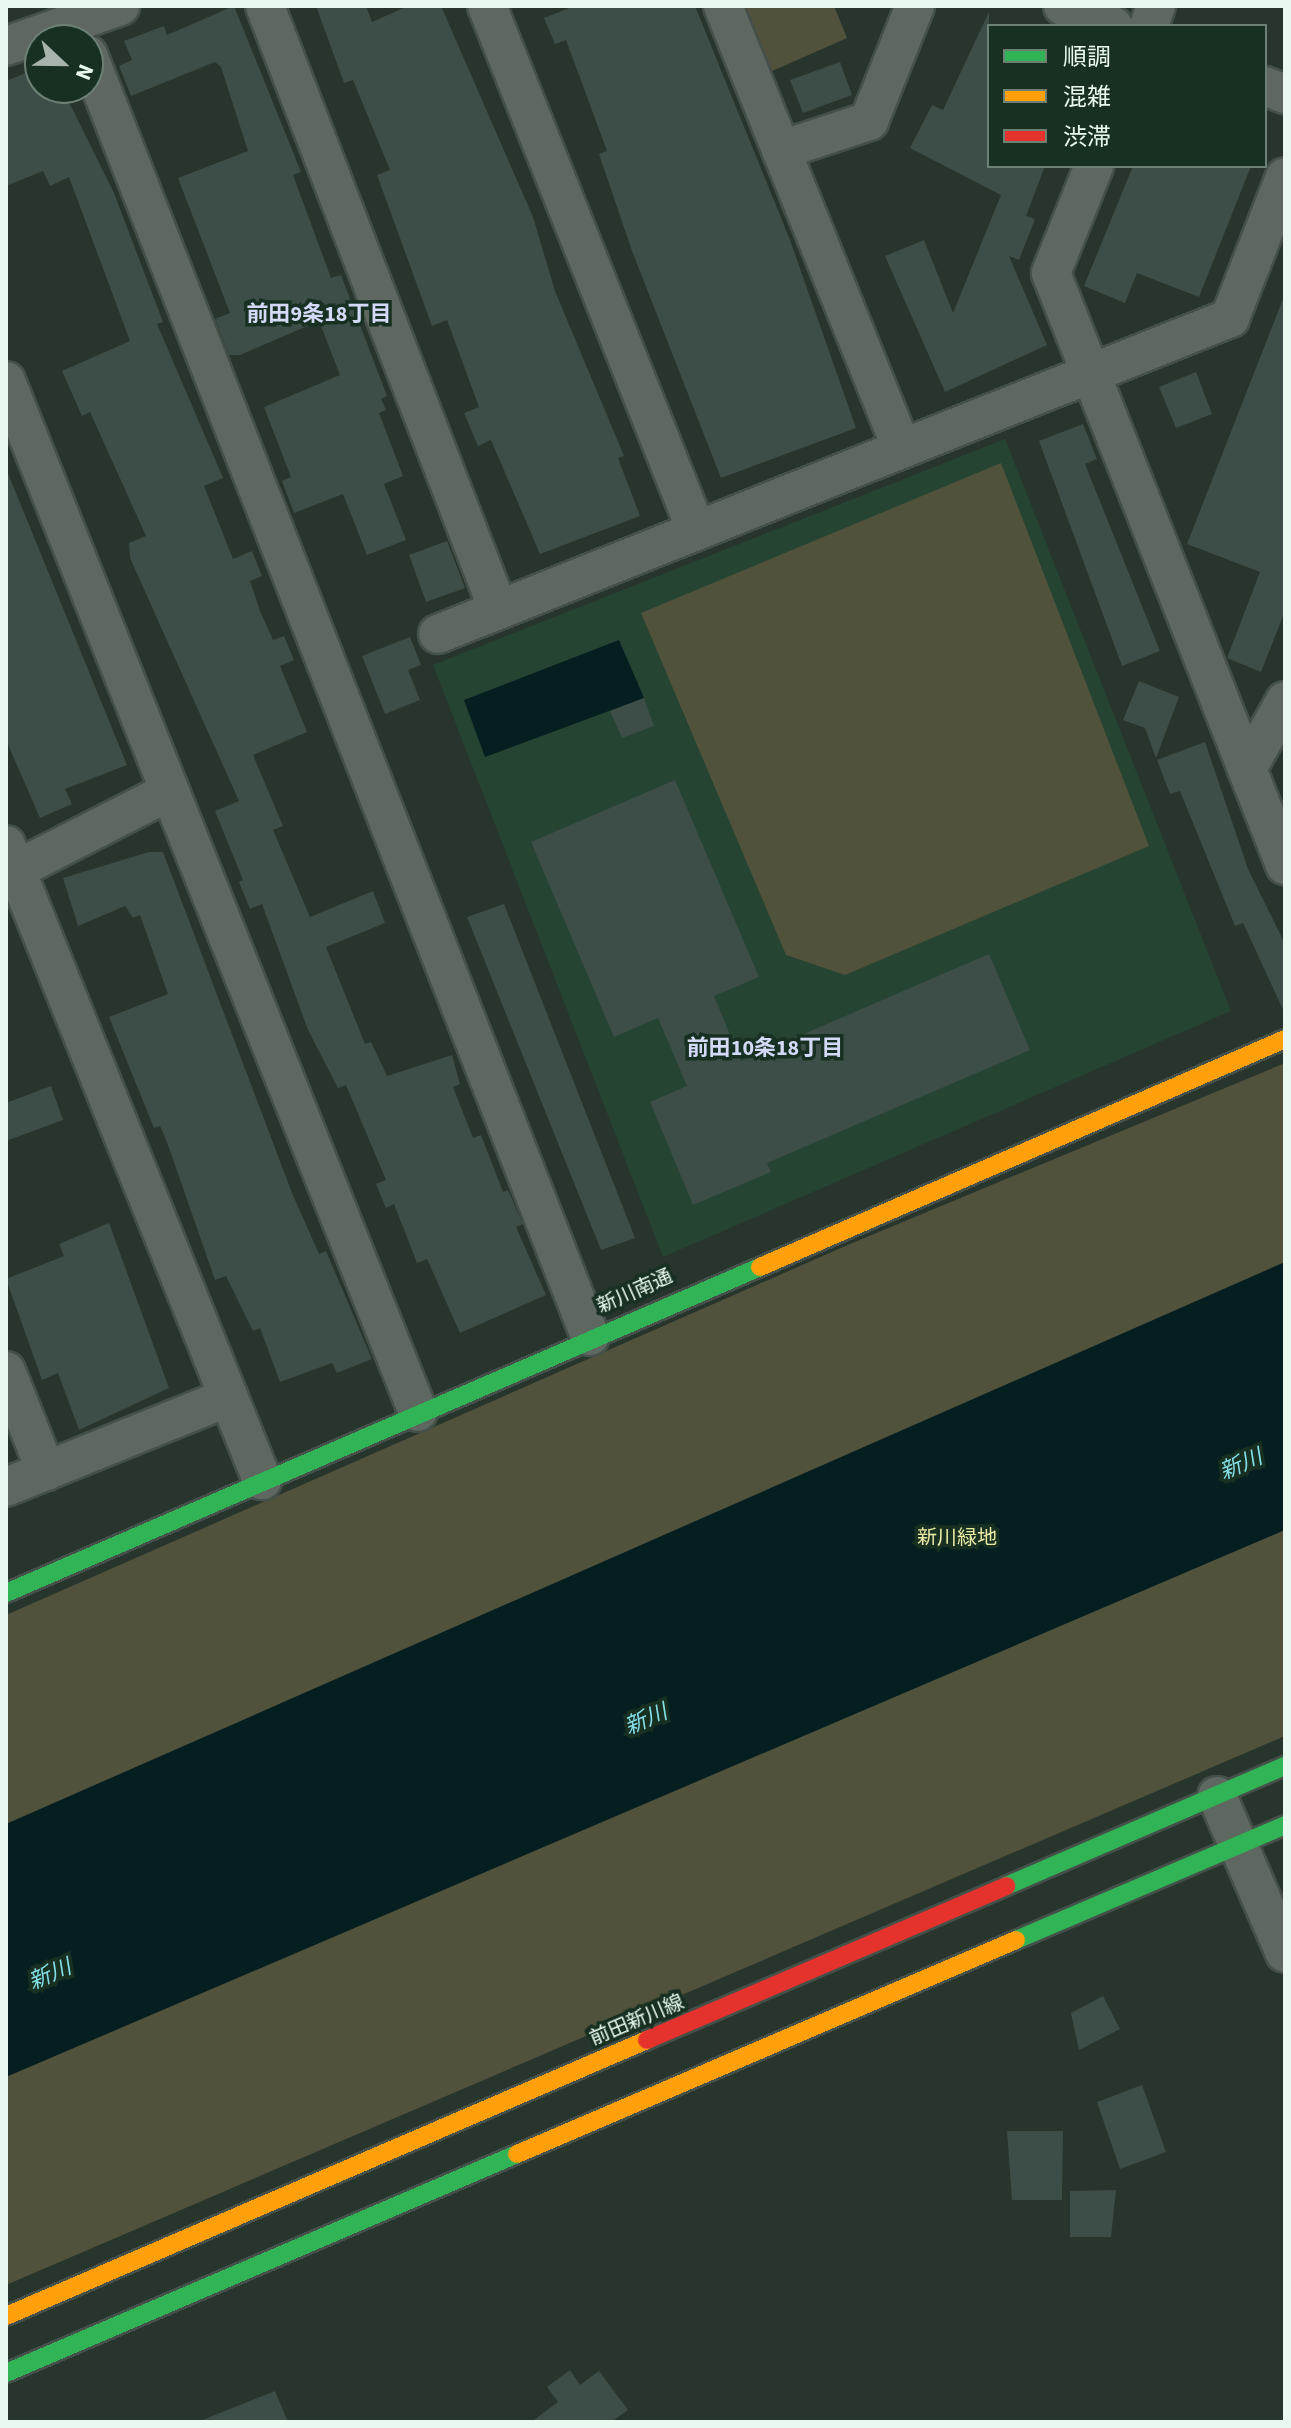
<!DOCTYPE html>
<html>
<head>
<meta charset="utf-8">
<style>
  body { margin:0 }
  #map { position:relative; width:1291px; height:2428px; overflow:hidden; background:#28352c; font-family:"Source Sans 3","Noto Sans JP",sans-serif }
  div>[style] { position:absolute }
  .built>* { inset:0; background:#254432 }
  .green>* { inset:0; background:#51523c }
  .water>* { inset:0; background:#051f21 }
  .building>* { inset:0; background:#3d4d48 }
  .roads { filter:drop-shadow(2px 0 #445049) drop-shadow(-2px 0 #445049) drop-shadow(0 2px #445049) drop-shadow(0 -2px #445049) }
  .street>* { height:38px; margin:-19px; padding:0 19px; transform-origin:19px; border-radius:19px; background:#5e6861 }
  .fast>* { height:18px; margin:-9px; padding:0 9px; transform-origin:9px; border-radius:9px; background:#30b455 }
  .slow>* { height:18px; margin:-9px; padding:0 9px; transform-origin:9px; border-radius:9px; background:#ff9f0a }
  .jam>* { height:18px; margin:-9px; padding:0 9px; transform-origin:9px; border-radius:9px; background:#e5322d }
  span { translate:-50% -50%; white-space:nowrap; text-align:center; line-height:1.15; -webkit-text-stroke:7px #183022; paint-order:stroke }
  .street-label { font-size:20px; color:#eaf9ef }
  .park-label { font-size:20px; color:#e9eaa4 }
  .neighbourhood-label { font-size:22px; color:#d3d9f6; font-weight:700 }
  .water-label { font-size:22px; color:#83dee8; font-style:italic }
  .frame { position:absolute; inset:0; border:8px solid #eaf9ef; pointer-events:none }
  .legend { position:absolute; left:987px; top:24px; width:280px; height:144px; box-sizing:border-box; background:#183022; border:2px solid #6c8074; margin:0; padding:10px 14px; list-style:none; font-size:24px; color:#eaf9ef }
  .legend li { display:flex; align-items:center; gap:16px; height:40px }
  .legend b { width:40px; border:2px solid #6c8074 }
  .north { position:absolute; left:24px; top:24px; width:80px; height:80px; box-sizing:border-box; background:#183022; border:2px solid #6c8074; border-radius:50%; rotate:112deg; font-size:22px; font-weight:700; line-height:32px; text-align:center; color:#eaf9ef }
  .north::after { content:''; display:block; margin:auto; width:28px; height:36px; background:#a6b4ab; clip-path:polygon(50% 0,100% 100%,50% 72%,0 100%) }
</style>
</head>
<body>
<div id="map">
  <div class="built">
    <i style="clip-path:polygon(1005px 439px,1231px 1011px,663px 1257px,433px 665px)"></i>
  </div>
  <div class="green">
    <i style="clip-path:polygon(745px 6px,834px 6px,847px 38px,770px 72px)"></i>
    <i style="clip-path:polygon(1001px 463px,1149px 846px,845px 975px,786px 955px,641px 613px)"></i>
    <i style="clip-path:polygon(1285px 1063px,1285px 1736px,6px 2285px,6px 1615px,850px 1244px)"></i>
  </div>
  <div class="water">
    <i style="clip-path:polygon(619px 640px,644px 698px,485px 757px,464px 700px)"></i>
    <i style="clip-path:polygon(1285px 1262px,1285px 1530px,6px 2077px,6px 1824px)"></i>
  </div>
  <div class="building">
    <i style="clip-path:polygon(234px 6px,301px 172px,293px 175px,331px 278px,341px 275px,387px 396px,381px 399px,386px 410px,379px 413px,403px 476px,384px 484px,406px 540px,367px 555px,343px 494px,294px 513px,282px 481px,291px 477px,264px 407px,340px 375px,319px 321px,240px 355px,229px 355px,215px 319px,230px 313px,178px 178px,248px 151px,221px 67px,215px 62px,131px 96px,119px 66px,132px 60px,124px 41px,164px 26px,167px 35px)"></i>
    <i style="clip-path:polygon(316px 6px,366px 6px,372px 22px,408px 6px,441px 6px,533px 217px,555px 291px,624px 456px,618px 458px,640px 516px,540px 554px,491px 440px,478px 446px,464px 413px,479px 407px,447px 320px,432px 326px,377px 175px,390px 170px,353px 80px,344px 83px)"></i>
    <i style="clip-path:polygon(574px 6px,695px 6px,790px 240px,856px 428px,721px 478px,632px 251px,599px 154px,607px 151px,566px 40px,555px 44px,544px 18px)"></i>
    <i style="clip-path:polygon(989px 12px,989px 166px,1045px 166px,1026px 216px,1035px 219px,1019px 260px,1009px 256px,1047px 345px,945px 392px,885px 256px,924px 240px,953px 313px,1001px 195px,910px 148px,932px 105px,943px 110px)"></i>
    <i style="clip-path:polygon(840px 62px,852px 95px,803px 113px,790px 80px)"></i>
    <i style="clip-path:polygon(40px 67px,40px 88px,62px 88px,114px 193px,163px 322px,157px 324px,223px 478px,204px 486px,233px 559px,252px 551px,262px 576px,250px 581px,260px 611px,273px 640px,284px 636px,294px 660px,280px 666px,307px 732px,253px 755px,283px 826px,273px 830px,310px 917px,373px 891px,385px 923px,326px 947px,365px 1044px,371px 1042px,387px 1076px,452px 1055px,460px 1084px,453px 1087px,473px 1138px,481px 1135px,503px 1192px,508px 1190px,523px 1224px,516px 1227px,546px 1295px,460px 1333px,427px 1259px,417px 1263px,394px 1204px,386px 1208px,376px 1184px,386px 1180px,346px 1085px,338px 1088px,308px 1030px,262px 904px,250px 909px,239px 882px,243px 880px,215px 811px,239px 801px,130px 558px,129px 543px,146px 536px,90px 412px,82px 416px,62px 371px,130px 341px,69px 177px,50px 186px,43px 171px,6px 186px,6px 81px)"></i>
    <i style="clip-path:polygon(1133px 166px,1251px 166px,1199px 297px,1137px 273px,1125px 303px,1084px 286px)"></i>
    <i style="clip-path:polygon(1283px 299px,1285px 611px,1261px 672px,1227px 658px,1260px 572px,1187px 544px)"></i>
    <i style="clip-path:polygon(1196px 372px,1212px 414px,1176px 428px,1159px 387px)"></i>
    <i style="clip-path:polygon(1083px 424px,1097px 459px,1085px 464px,1160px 651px,1122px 666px,1039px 441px)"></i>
    <i style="clip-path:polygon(7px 471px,127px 765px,65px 789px,72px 804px,40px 818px,6px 740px)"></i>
    <i style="clip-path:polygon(447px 541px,465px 588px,426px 602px,409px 555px)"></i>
    <i style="clip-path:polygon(410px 637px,421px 665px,408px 670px,420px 700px,385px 714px,362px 656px)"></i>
    <i style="clip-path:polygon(1139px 681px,1179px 697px,1156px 758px,1145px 728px,1123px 720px)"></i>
    <i style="clip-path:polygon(644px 698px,654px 726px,622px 738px,610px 711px)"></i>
    <i style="clip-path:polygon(1205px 742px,1248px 869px,1285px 944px,1285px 1014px,1243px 923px,1235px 926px,1180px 791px,1170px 794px,1157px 760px)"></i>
    <i style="clip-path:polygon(675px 780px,759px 977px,714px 996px,741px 1061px,989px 954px,1030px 1050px,767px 1163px,771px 1172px,693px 1205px,650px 1102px,687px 1086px,658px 1018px,614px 1037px,531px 842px)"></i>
    <i style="clip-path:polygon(149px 852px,163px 852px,292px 1193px,319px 1254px,326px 1251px,372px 1359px,337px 1373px,332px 1363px,280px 1382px,260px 1328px,253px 1331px,226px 1276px,215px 1280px,167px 1142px,160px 1126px,154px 1128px,109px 1017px,168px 994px,140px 915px,133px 918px,125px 906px,78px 926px,63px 878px)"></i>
    <i style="clip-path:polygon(504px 904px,635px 1238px,601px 1250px,467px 917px)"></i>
    <i style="clip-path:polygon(51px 1086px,63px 1120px,6px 1141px,6px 1103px)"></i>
    <i style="clip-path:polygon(109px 1223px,169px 1388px,79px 1430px,58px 1373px,42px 1380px,6px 1279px,64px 1256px,59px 1244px)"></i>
    <i style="clip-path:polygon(1103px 1996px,1120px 2029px,1079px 2050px,1071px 2013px)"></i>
    <i style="clip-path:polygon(1142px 2085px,1166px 2152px,1120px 2169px,1097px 2102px)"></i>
    <i style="clip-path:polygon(1007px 2131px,1063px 2131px,1062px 2200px,1012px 2200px)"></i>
    <i style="clip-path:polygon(1116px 2190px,1111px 2237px,1070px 2237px,1070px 2191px)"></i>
    <i style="clip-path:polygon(570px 2370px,580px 2385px,599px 2371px,628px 2410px,611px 2422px,531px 2422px,558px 2402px,547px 2387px)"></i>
    <i style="clip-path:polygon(275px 2391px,288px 2422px,201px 2422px,200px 2421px)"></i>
  </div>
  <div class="roads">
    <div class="street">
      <i style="left:265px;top:6px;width:646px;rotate:68.87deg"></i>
      <i style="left:487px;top:6px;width:561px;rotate:68.24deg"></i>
      <i style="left:723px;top:6px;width:476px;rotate:68deg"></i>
      <i style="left:1063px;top:6px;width:54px;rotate:21.8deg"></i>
      <i style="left:1149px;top:26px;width:21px;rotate:-71deg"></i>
      <i style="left:6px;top:46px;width:121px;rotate:-19.3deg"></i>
      <i style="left:88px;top:55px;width:1376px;rotate:68.6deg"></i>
      <i style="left:1265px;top:86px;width:22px;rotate:22deg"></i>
      <i style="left:781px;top:150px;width:93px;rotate:-18.2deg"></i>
      <i style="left:869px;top:121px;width:124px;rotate:-68.2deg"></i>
      <i style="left:1094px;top:166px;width:115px;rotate:111.9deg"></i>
      <i style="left:1051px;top:273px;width:637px;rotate:68.43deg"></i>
      <i style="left:6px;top:381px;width:1110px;rotate:68.22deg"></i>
      <i style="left:438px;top:634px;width:853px;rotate:-21.75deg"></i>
      <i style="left:1230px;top:318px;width:151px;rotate:-68.7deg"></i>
      <i style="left:1247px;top:769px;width:78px;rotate:-60.8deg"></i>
      <i style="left:6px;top:845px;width:685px;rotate:68.04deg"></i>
      <i style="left:6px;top:875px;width:184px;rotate:-27.1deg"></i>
      <i style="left:6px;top:1371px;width:108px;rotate:68.2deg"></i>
      <i style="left:6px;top:1487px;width:240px;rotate:-22deg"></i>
      <i style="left:1217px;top:1796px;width:171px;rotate:66.6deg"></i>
    </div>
    <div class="fast">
      <i style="left:6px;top:1593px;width:821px;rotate:-23.38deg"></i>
      <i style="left:1006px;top:1886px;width:304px;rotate:-23.3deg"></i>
      <i style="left:1016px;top:1940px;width:293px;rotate:-23.1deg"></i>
      <i style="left:6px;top:2373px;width:556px;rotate:-23.2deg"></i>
    </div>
    <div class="slow">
      <i style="left:760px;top:1267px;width:572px;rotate:-23.47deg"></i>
      <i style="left:517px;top:2154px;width:543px;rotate:-23.21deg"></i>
      <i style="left:6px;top:2316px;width:698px;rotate:-23.3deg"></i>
    </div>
    <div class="jam">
      <i style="left:647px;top:2040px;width:391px;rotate:-23.2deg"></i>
    </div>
  </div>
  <div class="street-label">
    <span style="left:635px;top:1292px;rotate:-24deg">新川南通</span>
    <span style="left:637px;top:2021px;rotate:-23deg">前田新川線</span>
  </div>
  <div class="park-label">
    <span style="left:957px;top:1538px">新川緑地</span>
  </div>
  <div class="neighbourhood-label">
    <span style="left:319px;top:315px">前田9条18丁目</span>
    <span style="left:765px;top:1049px">前田10条18丁目</span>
  </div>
  <div class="water-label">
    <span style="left:1241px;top:1465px;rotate:-23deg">新川</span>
    <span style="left:646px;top:1720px;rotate:-23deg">新川</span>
    <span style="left:50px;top:1975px;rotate:-23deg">新川</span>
  </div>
  <div class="frame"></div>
  <ul class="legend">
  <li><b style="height:10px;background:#30b455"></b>順調</li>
  <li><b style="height:10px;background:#ff9f0a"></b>混雑</li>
  <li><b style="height:10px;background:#e5322d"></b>渋滞</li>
  </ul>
  <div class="north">N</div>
</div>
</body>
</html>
